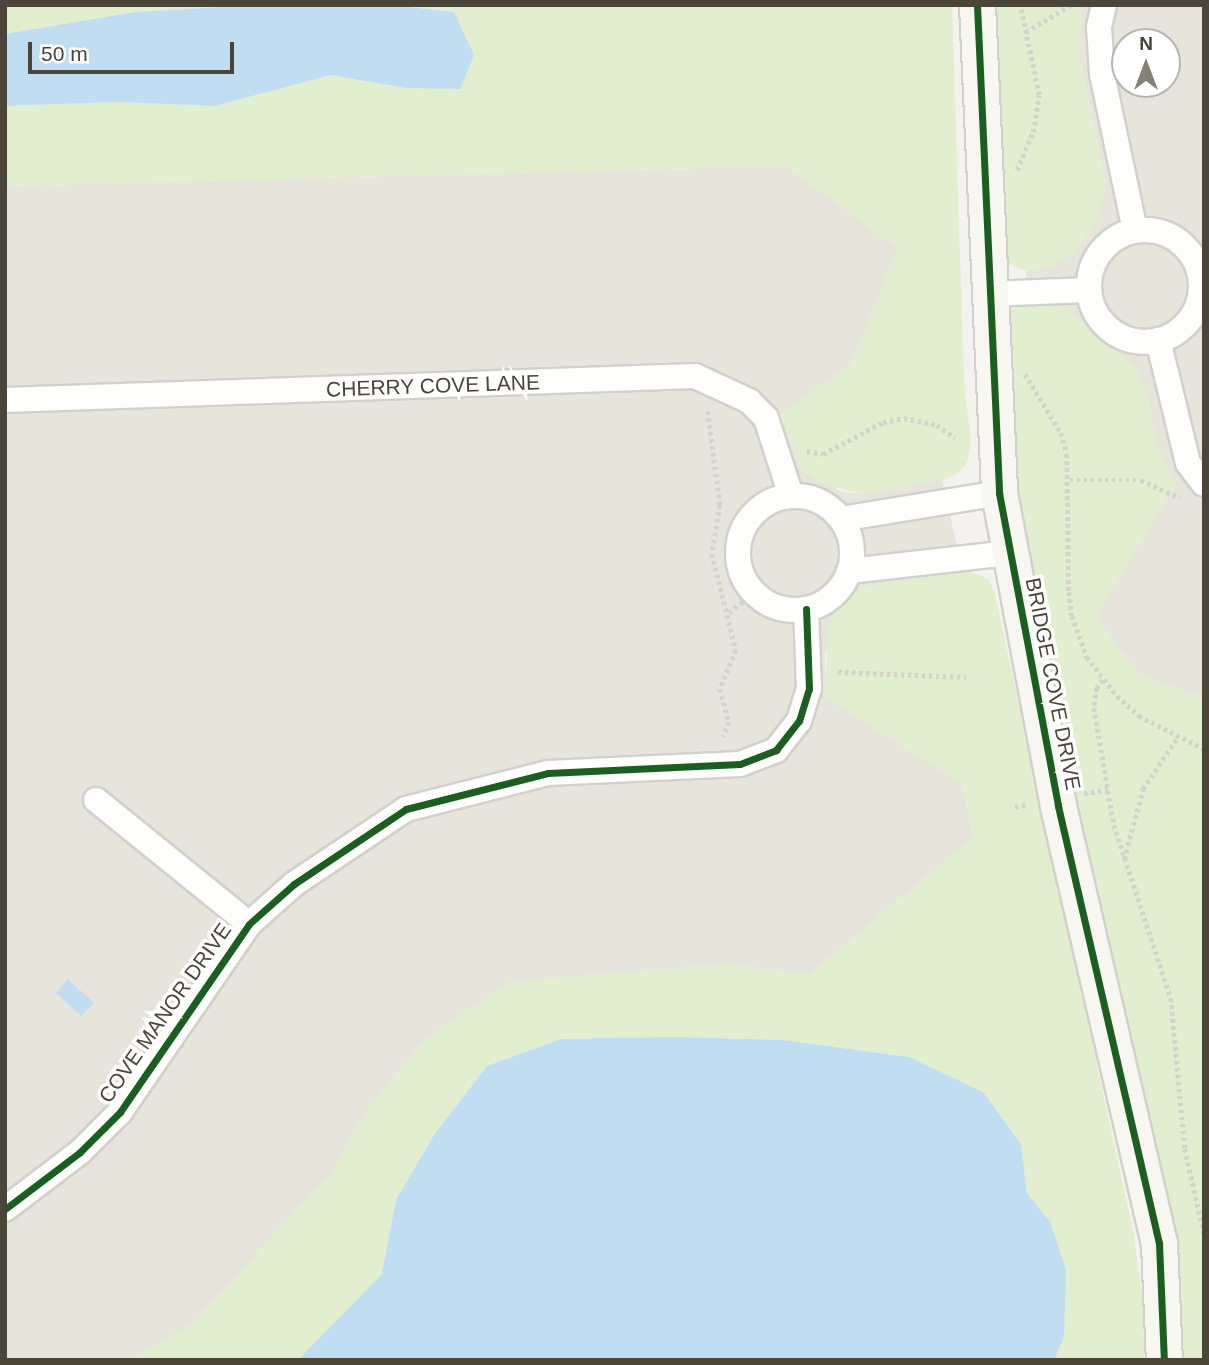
<!DOCTYPE html>
<html>
<head>
<meta charset="utf-8">
<style>
  body { margin:0 }
  #map { position:relative; width:1209px; height:1365px; overflow:hidden; background:#f4f2ee; font-family:Helvetica,sans-serif }
  div>[style] { position:absolute }
  .residential>* { inset:0; background:#e7e4dc }
  .green>* { inset:0; background:#e1eecf }
  .water>* { inset:0; background:#c0ddf1 }
  .path>* { height:4.5px; margin-top:-2.25px; transform-origin:0; background:repeating-linear-gradient(90deg,#d3d2cc 0 3.5px,transparent 0 7px) }
  .roads { filter:drop-shadow(2px 0 #d2d0cb) drop-shadow(-2px 0 #d2d0cb) drop-shadow(0 2px #d2d0cb) drop-shadow(0 -2px #d2d0cb) }
  .street>* { height:24px; margin:-12px; padding:0 12px; transform-origin:12px; border-radius:12px; background:#fdfdfc }
  .street>.ring { margin:-12px; padding:0; box-sizing:content-box; background:none; border:24px solid #fdfdfc; border-radius:50% }
  .secondary>* { height:35px; margin:-17.5px; padding:0 17.5px; transform-origin:17.5px; border-radius:17.5px; background:#f7f6f1 }
  .cycleway>* { height:7px; margin:-3.5px; padding:0 3.5px; transform-origin:3.5px; border-radius:3.5px; background:#1b5e20 }
  span { translate:-50% -50%; white-space:nowrap; text-align:center; line-height:1.15; -webkit-text-stroke:7px #fff; paint-order:stroke }
  .street-label { font-size:21px; color:#4b4439 }
  .frame { position:absolute; inset:0; border:7px solid #4b4439; pointer-events:none }
  .north { position:absolute; left:1111px; top:28px; width:70px; height:70px; box-sizing:border-box; background:#fff; border:2px solid #b7b4b0; border-radius:50%; rotate:0deg; font-size:19px; font-weight:700; line-height:28px; text-align:center; color:#4b4439 }
  .north::after { content:''; display:block; margin:auto; width:24px; height:32px; background:#868178; clip-path:polygon(50% 0,100% 100%,50% 72%,0 100%) }
  .scale { position:absolute; left:28px; top:42px; width:206px; height:32px; box-sizing:border-box; border:4px solid #4b4439; border-top:0; padding-left:9px; font-size:21px; line-height:24px; white-space:nowrap; color:#4b4439; -webkit-text-stroke:5px #fff; paint-order:stroke }
</style>
</head>
<body>
<div id="map">
  <div class="residential">
    <i style="clip-path:polygon(evenodd,1082px 5px,1204px 5px,1204px 698px,1139px 674px,1095px 617px,1176px 483px,1157px 445px,1146px 390px,1116px 348px,1099px 340px,1068px 310px,1027px 304px,1026px 271px,1052px 267px,1106px 186px,1078px 51px,1082px 5px,1125px 42px,1167px 42px,1167px 84px,1125px 84px,1125px 42px)"></i>
    <i style="clip-path:polygon(786px 166px,898px 248px,852px 363px,780px 415px,801px 468px,842px 492px,861px 494px,942px 480px,962px 568px,825px 651px,825px 697px,962px 783px,973px 837px,810px 974px,723px 964px,510px 982px,423px 1040px,363px 1116px,331px 1173px,192px 1324px,131px 1360px,5px 1360px,5px 186px)"></i>
  </div>
  <div class="green">
    <i style="clip-path:polygon(5px 5px,256px 5px,135px 12px,5px 34px)"></i>
    <i style="clip-path:polygon(391px 5px,952px 5px,964px 381px,971px 442px,967px 463px,956px 475px,942px 480px,861px 494px,816px 482px,801px 468px,780px 415px,852px 363px,898px 248px,786px 166px,5px 186px,5px 106px,117px 102px,215px 106px,331px 75px,405px 88px,454px 12px)"></i>
    <i style="clip-path:polygon(985px 5px,1082px 5px,1078px 51px,1106px 186px,1097px 221px,1075px 252px,1052px 267px,1026px 271px,1004px 262px)"></i>
    <i style="clip-path:polygon(1049px 303px,1068px 310px,1136px 368px,1146px 390px,1157px 445px,1176px 483px,1095px 617px,1139px 674px,1204px 698px,1204px 1360px,1180px 1360px,1182px 1320px,1174px 1253px,1010px 491px,1004px 314px,1021px 304px)"></i>
    <i style="clip-path:polygon(962px 568px,988px 579px,995px 594px,1134px 1235px,1146px 1325px,1144px 1360px,1054px 1360px,1064px 1337px,1050px 1222px,1027px 1193px,1021px 1144px,983px 1092px,909px 1057px,783px 1040px,672px 1037px,561px 1039px,487px 1066px,434px 1135px,396px 1200px,383px 1274px,298px 1360px,131px 1360px,192px 1324px,331px 1173px,363px 1116px,423px 1040px,510px 982px,723px 964px,810px 974px,973px 837px,962px 783px,825px 697px,827px 630px,835px 611px,851px 595px,866px 586px)"></i>
  </div>
  <div class="water">
    <i style="clip-path:polygon(256px 5px,391px 5px,454px 12px,474px 55px,460px 89px,405px 88px,331px 75px,215px 106px,117px 102px,5px 106px,5px 34px,135px 12px)"></i>
    <i style="clip-path:polygon(68px 979px,94px 1003px,81px 1016px,56px 993px)"></i>
    <i style="clip-path:polygon(672px 1037px,783px 1040px,909px 1057px,983px 1092px,1021px 1144px,1027px 1193px,1050px 1222px,1066px 1270px,1064px 1337px,1054px 1360px,298px 1360px,382px 1274px,396px 1200px,434px 1135px,487px 1066px,561px 1039px)"></i>
  </div>
  <div class="path">
    <i style="left:1026px;top:32px;width:52px;rotate:-31deg"></i>
    <i style="left:1017px;top:170px;width:41px;rotate:-67.2deg"></i>
    <i style="left:1033px;top:132px;width:37px;rotate:-81deg"></i>
    <i style="left:1039px;top:95px;width:92px;rotate:-101.9deg"></i>
    <i style="left:1025px;top:374px;width:69px;rotate:58.6deg"></i>
    <i style="left:1061px;top:433px;width:22px;rotate:74deg"></i>
    <i style="left:1067px;top:454px;width:138px;rotate:89.2deg"></i>
    <i style="left:1069px;top:592px;width:24px;rotate:83deg"></i>
    <i style="left:1072px;top:616px;width:44px;rotate:69.9deg"></i>
    <i style="left:1087px;top:657px;width:49px;rotate:52.4deg"></i>
    <i style="left:1117px;top:696px;width:30px;rotate:42deg"></i>
    <i style="left:1139px;top:716px;width:73px;rotate:26.9deg"></i>
    <i style="left:708px;top:411px;width:95px;rotate:82.7deg"></i>
    <i style="left:720px;top:505px;width:50px;rotate:99.3deg"></i>
    <i style="left:712px;top:554px;width:99px;rotate:76deg"></i>
    <i style="left:736px;top:650px;width:42px;rotate:112.3deg"></i>
    <i style="left:720px;top:689px;width:34px;rotate:75deg"></i>
    <i style="left:729px;top:722px;width:16px;rotate:112deg"></i>
    <i style="left:807px;top:451px;width:16px;rotate:11deg"></i>
    <i style="left:823px;top:454px;width:68px;rotate:-28.1deg"></i>
    <i style="left:883px;top:422px;width:21px;rotate:-11deg"></i>
    <i style="left:904px;top:418px;width:34px;rotate:12deg"></i>
    <i style="left:937px;top:425px;width:22px;rotate:36deg"></i>
    <i style="left:1070px;top:480px;width:71px"></i>
    <i style="left:1141px;top:480px;width:43px;rotate:24.8deg"></i>
    <i style="left:729px;top:613px;width:33px;rotate:-40deg"></i>
    <i style="left:838px;top:672px;width:128px;rotate:2.2deg"></i>
    <i style="left:1103px;top:680px;width:10px;rotate:127deg"></i>
    <i style="left:1097px;top:688px;width:20px;rotate:99deg"></i>
    <i style="left:1094px;top:708px;width:119px;rotate:80.3deg"></i>
    <i style="left:1114px;top:825px;width:182px;rotate:71.8deg"></i>
    <i style="left:1171px;top:998px;width:152px;rotate:84.7deg"></i>
    <i style="left:1185px;top:1149px;width:86px;rotate:77.3deg"></i>
    <i style="left:1084px;top:793px;width:24px;rotate:-7deg"></i>
    <i style="left:1015px;top:807px;width:12px;rotate:-14deg"></i>
    <i style="left:1124px;top:859px;width:73px;rotate:-74.8deg"></i>
    <i style="left:1143px;top:789px;width:61px;rotate:-56.3deg"></i>
  </div>
  <div class="roads">
    <div class="street">
      <i style="left:1104px;top:5px;width:23px;rotate:103deg"></i>
      <i style="left:1099px;top:27px;width:47px;rotate:86.3deg"></i>
      <i style="left:1102px;top:74px;width:160px;rotate:78.1deg"></i>
      <i class="ring" style="left:1089px;top:230px;width:88px;height:88px"></i>
      <i style="left:988px;top:294px;width:100px;rotate:-2.3deg"></i>
      <i style="left:1158px;top:340px;width:127px;rotate:76.3deg"></i>
      <i style="left:1188px;top:463px;width:26px;rotate:53deg"></i>
      <i style="left:5px;top:400px;width:690px;rotate:-1.99deg"></i>
      <i style="left:695px;top:376px;width:60px;rotate:24.8deg"></i>
      <i style="left:749px;top:401px;width:24px;rotate:45deg"></i>
      <i style="left:766px;top:418px;width:82px;rotate:72.2deg"></i>
      <i class="ring" style="left:738px;top:496px;width:90px;height:90px"></i>
      <i style="left:841px;top:519px;width:160px;rotate:-9.3deg"></i>
      <i style="left:849px;top:571px;width:162px;rotate:-6.4deg"></i>
      <i style="left:96px;top:800px;width:197px;rotate:39deg"></i>
      <i style="left:5px;top:1209px;width:94px;rotate:-37.2deg"></i>
      <i style="left:80px;top:1152px;width:57px;rotate:-45deg"></i>
      <i style="left:120px;top:1112px;width:228px;rotate:-55.5deg"></i>
      <i style="left:249px;top:924px;width:60px;rotate:-41.6deg"></i>
      <i style="left:294px;top:884px;width:135px;rotate:-33.8deg"></i>
      <i style="left:406px;top:809px;width:146px;rotate:-14.2deg"></i>
      <i style="left:548px;top:773px;width:192px;rotate:-2.7deg"></i>
      <i style="left:740px;top:764px;width:39px;rotate:-21deg"></i>
      <i style="left:776px;top:750px;width:37px;rotate:-52deg"></i>
      <i style="left:799px;top:721px;width:34px;rotate:-73deg"></i>
      <i style="left:809px;top:689px;width:80px;rotate:-92.1deg"></i>
    </div>
    <div class="secondary">
      <i style="left:977px;top:5px;width:488px;rotate:87.4deg"></i>
      <i style="left:999px;top:493px;width:319px;rotate:79.3deg"></i>
      <i style="left:1058px;top:806px;width:449px;rotate:77deg"></i>
      <i style="left:1159px;top:1243px;width:117px;rotate:87.6deg"></i>
    </div>
  </div>
  <div class="cycleway">
    <i style="left:977px;top:5px;width:488px;rotate:87.4deg"></i>
    <i style="left:999px;top:493px;width:319px;rotate:79.3deg"></i>
    <i style="left:1058px;top:806px;width:449px;rotate:77deg"></i>
    <i style="left:1159px;top:1243px;width:117px;rotate:87.6deg"></i>
    <i style="left:5px;top:1209px;width:94px;rotate:-37.2deg"></i>
    <i style="left:80px;top:1152px;width:57px;rotate:-45deg"></i>
    <i style="left:120px;top:1112px;width:228px;rotate:-55.5deg"></i>
    <i style="left:249px;top:924px;width:60px;rotate:-41.6deg"></i>
    <i style="left:294px;top:884px;width:135px;rotate:-33.8deg"></i>
    <i style="left:406px;top:809px;width:146px;rotate:-14.2deg"></i>
    <i style="left:548px;top:773px;width:192px;rotate:-2.7deg"></i>
    <i style="left:740px;top:764px;width:39px;rotate:-21deg"></i>
    <i style="left:776px;top:750px;width:37px;rotate:-52deg"></i>
    <i style="left:799px;top:721px;width:34px;rotate:-73deg"></i>
    <i style="left:809px;top:689px;width:80px;rotate:-92.1deg"></i>
  </div>
  <div class="street-label">
    <span style="left:433px;top:386px;rotate:-2deg">CHERRY COVE LANE</span>
    <span style="left:1053px;top:684px;rotate:79deg">BRIDGE COVE DRIVE</span>
    <span style="left:165px;top:1013px;rotate:-55deg">COVE MANOR DRIVE</span>
  </div>
  <div class="frame"></div>
  <div class="north">N</div>
  <div class="scale">50 m</div>
</div>
</body>
</html>
